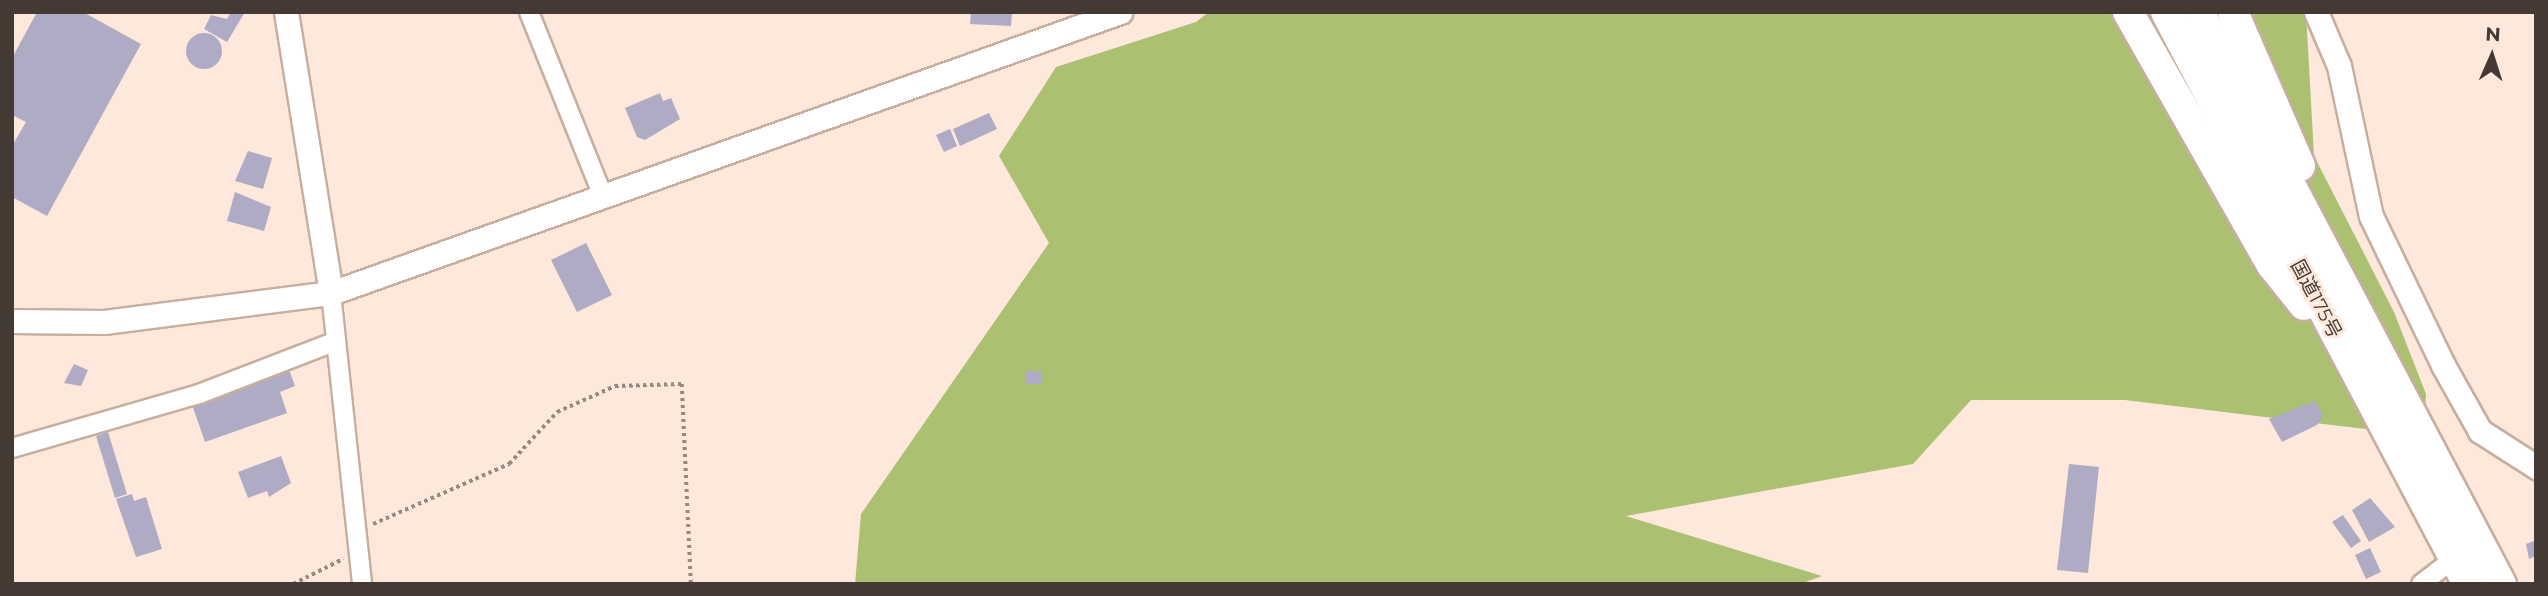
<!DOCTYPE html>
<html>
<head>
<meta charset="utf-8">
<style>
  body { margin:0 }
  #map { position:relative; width:2548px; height:596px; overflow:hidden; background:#fde8db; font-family:Montserrat,"Noto Sans JP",sans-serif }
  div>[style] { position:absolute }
  .forest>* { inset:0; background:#acc072 }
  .building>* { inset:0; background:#b0abc4 }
  .round { border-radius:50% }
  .path>* { height:3.5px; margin-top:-1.75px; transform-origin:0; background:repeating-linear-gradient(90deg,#98897f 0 3.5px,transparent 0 7px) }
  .roads { filter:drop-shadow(2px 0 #c7ae9e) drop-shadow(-2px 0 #c7ae9e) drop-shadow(0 2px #c7ae9e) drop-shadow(0 -2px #c7ae9e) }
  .minor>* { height:18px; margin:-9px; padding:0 9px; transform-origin:9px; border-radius:9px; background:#fff }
  .tertiary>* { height:23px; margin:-11.5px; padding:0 11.5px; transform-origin:11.5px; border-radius:11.5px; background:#fff }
  .trunk>* { height:30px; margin:-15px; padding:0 15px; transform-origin:15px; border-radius:15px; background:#fff }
  span { translate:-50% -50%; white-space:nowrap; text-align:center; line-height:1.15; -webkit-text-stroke:6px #fde8db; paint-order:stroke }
  .street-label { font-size:19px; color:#443a33 }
  .frame { position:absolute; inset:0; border:14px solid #443a33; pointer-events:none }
  .north { position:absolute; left:2457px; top:21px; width:70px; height:70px; -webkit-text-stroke:5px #fde8db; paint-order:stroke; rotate:3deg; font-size:19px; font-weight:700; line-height:28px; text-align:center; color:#443a33 }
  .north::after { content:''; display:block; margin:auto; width:24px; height:32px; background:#443a33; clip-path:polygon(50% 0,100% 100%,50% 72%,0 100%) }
</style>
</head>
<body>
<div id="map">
  <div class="forest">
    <i style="clip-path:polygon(1209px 12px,2306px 12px,2314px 156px,2394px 312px,2426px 394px,2424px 436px,2125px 400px,1971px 400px,1913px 464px,1626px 516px,1822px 576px,1800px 584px,855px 584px,861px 514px,1049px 243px,999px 156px,1056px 67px,1196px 22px)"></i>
  </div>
  <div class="building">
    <i style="clip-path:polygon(37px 12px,83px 12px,141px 44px,47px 216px,12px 197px,12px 146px,26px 122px,12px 115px,12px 58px)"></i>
    <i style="clip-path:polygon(231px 12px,245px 12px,227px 42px,204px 29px,211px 15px,227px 19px)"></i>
    <i style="clip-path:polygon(971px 12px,1012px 12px,1011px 26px,970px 24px)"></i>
    <i class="round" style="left:186px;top:33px;width:36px;height:36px"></i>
    <i style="clip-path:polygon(660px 93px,663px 101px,671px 98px,680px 119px,645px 140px,637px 137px,625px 108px)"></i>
    <i style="clip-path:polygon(989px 113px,997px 129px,960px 146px,953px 129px)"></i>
    <i style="clip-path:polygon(950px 129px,957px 146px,944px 152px,936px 135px)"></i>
    <i style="clip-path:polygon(248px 151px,272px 158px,263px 189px,235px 181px)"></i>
    <i style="clip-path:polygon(235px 192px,271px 207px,264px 231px,227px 221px)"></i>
    <i style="clip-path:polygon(586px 243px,612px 295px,577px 312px,551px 260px)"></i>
    <i style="clip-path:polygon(74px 364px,88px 370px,81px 386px,64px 383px)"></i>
    <i style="clip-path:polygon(288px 367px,295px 386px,280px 392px,287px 413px,205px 442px,191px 402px)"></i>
    <i style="clip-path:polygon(1026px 371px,1041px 371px,1041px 384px,1025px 384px)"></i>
    <i style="clip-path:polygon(2315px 401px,2323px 416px,2317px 425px,2282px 442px,2269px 419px)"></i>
    <i style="clip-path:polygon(108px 432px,127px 494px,115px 498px,96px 436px)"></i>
    <i style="clip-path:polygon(281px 456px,291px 483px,269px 497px,267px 491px,248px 498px,238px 472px)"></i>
    <i style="clip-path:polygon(2069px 464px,2099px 467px,2088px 573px,2057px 570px)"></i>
    <i style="clip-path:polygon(132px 494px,134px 501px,146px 497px,162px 549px,136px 557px,116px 499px)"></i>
    <i style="clip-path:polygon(2370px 498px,2395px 527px,2369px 542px,2352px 510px)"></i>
    <i style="clip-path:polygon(2343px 515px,2361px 541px,2351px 548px,2332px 522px)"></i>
    <i style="clip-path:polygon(2536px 540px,2536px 556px,2529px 559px,2526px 544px)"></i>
    <i style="clip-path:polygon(2370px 548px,2381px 572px,2366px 579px,2355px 555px)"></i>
  </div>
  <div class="path">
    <i style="left:373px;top:524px;width:149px;rotate:-23.8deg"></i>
    <i style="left:509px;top:464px;width:71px;rotate:-47.3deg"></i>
    <i style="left:557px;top:412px;width:64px;rotate:-24.1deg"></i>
    <i style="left:615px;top:386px;width:67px;rotate:-1.7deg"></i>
    <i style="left:682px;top:384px;width:200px;rotate:87.4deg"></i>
    <i style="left:293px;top:584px;width:56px;rotate:-26.6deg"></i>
  </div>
  <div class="roads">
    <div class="minor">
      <i style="left:529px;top:12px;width:198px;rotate:68.1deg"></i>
      <i style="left:331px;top:293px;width:293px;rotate:83.9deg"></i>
      <i style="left:12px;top:448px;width:195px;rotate:-16.1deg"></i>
      <i style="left:199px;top:394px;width:145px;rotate:-21.1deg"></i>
      <i style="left:2421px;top:584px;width:43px;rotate:-37.4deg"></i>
    </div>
    <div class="tertiary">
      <i style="left:286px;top:12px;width:285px;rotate:80.9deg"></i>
      <i style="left:2316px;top:12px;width:59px;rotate:66.9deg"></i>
      <i style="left:2339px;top:66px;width:153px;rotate:78deg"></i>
      <i style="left:2371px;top:216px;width:165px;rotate:64.2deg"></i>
      <i style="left:2443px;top:365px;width:76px;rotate:60.7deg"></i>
      <i style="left:2480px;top:431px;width:67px;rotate:32.7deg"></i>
      <i style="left:12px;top:321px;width:92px;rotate:0.6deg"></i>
      <i style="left:104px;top:322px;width:229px;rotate:-7.3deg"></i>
      <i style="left:331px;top:293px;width:838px;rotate:-19.6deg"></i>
    </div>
    <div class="trunk">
      <i style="left:2128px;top:12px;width:291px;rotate:60.4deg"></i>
      <i style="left:2272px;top:265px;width:51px;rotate:51.3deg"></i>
      <i style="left:2166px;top:12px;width:647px;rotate:62.17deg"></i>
      <i style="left:2199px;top:12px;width:647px;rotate:62.17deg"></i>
      <i style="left:2233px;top:12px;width:168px;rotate:66.5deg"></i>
    </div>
  </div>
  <div class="street-label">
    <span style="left:2316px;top:299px;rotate:62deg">国道175号</span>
  </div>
  <div class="frame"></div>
  <div class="north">N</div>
</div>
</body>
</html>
